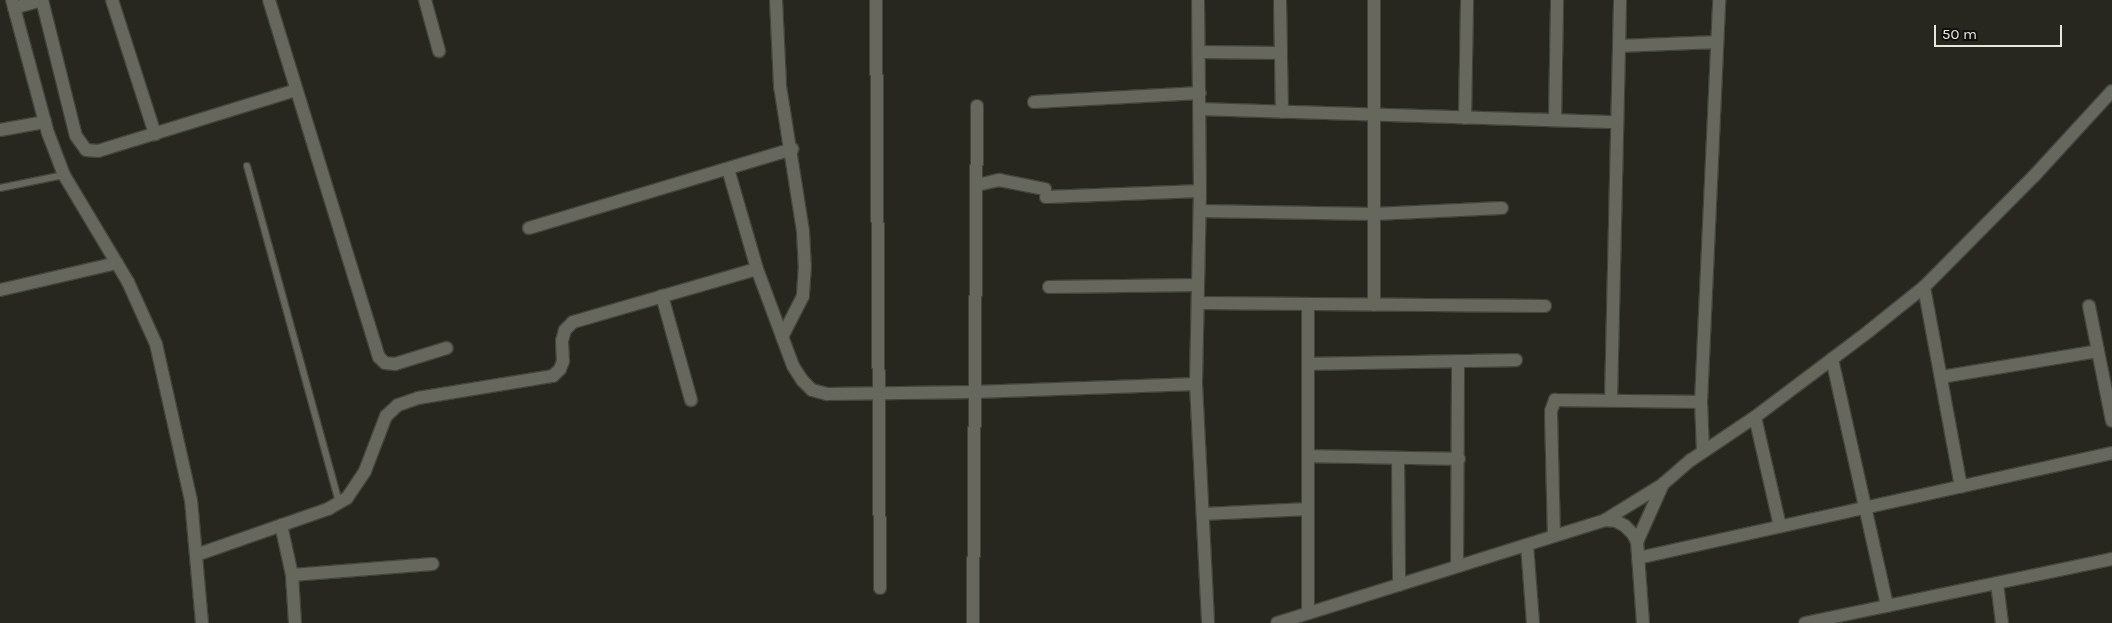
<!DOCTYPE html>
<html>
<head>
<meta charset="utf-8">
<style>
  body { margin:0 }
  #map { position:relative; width:2112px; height:623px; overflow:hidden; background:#27271f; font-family:Karla,sans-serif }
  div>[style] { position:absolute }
  .roads { filter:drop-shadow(1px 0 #43443d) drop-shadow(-1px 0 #43443d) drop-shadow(0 1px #43443d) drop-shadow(0 -1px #43443d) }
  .lane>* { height:6px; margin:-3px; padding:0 3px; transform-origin:3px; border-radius:3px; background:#66675d }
  .street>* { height:12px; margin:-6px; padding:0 6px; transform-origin:6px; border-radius:6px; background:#66675d }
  span { translate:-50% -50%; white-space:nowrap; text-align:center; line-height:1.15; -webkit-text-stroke:5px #10100c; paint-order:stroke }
  .scale { position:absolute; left:1934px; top:25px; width:128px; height:22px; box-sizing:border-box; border:2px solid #e6e7e1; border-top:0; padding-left:6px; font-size:15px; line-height:18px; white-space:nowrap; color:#e6e7e1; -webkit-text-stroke:4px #10100c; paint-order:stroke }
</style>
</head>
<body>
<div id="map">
  <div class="roads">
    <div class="lane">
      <i style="left:247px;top:166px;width:349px;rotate:74.7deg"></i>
      <i style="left:0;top:188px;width:65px;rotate:-11.5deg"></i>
    </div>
    <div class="street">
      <i style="left:12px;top:0;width:138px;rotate:74.9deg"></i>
      <i style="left:48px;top:133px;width:45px;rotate:69.1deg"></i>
      <i style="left:64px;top:175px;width:125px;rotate:59.1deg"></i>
      <i style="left:128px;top:282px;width:68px;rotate:65.7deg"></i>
      <i style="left:156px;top:344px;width:160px;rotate:77.4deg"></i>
      <i style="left:191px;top:500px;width:123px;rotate:84.9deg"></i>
      <i style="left:42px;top:0;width:140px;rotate:76deg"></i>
      <i style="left:76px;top:136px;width:17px;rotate:54deg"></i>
      <i style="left:86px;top:150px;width:12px;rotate:5deg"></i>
      <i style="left:98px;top:151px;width:207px;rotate:-17.1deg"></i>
      <i style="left:112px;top:0;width:141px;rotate:72.2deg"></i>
      <i style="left:269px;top:0;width:374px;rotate:72.9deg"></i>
      <i style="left:379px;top:357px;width:8px;rotate:45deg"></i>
      <i style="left:385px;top:363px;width:10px;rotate:6deg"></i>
      <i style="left:395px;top:364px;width:54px;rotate:-17.1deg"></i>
      <i style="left:425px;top:0;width:53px;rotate:74.6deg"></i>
      <i style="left:776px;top:0;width:86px;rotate:87.3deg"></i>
      <i style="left:780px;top:86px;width:148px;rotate:81deg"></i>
      <i style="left:803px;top:232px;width:33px;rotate:87deg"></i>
      <i style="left:805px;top:265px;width:31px;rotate:94deg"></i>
      <i style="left:803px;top:296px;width:46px;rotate:117.1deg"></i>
      <i style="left:876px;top:0;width:588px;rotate:89.61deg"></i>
      <i style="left:1198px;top:0;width:191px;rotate:89.4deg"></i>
      <i style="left:1200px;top:191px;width:193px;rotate:91.2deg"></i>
      <i style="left:1196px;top:384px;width:239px;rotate:87.1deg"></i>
      <i style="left:1280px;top:0;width:112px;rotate:89deg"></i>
      <i style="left:1374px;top:0;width:305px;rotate:90deg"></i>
      <i style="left:14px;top:8px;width:29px;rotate:-16deg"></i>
      <i style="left:1619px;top:46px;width:98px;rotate:-2.3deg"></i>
      <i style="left:1199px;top:52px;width:82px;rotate:0.7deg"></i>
      <i style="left:1034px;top:102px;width:166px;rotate:-3.1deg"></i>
      <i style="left:1199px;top:109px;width:418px;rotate:1.8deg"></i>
      <i style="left:1465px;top:118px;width:118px;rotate:-89deg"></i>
      <i style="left:1555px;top:120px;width:120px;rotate:-89deg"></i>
      <i style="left:0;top:130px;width:46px;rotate:-10.1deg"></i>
      <i style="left:728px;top:169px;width:104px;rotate:73.8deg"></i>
      <i style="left:757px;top:269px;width:103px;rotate:69.6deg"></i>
      <i style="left:793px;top:366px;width:17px;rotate:57deg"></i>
      <i style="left:802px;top:380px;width:14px;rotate:45deg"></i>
      <i style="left:812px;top:390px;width:16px;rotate:15deg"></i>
      <i style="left:827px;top:394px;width:148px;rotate:-0.8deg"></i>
      <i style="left:975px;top:392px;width:221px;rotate:-2.1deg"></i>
      <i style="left:977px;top:185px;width:23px;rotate:-13deg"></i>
      <i style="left:999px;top:180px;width:47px;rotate:11.1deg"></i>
      <i style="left:1046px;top:197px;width:154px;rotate:-2.2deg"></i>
      <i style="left:1200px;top:211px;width:174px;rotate:1deg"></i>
      <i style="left:1374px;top:214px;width:128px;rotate:-2.7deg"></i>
      <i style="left:529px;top:228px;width:275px;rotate:-16.7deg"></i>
      <i style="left:1049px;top:287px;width:149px;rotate:-0.8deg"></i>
      <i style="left:1924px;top:287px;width:203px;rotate:79.5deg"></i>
      <i style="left:0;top:290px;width:120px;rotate:-13deg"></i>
      <i style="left:662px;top:296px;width:108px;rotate:74.4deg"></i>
      <i style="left:1198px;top:303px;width:347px;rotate:0.5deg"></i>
      <i style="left:1308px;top:304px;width:309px;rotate:90deg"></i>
      <i style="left:2089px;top:306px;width:117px;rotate:78.7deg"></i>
      <i style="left:1832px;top:359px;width:253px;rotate:77.4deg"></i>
      <i style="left:1308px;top:364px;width:208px;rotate:-1.1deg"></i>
      <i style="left:1941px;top:377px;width:159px;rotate:-9.4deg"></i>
      <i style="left:1611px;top:400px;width:400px;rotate:-88.7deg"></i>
      <i style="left:1755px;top:417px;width:112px;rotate:77.1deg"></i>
      <i style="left:1703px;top:451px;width:49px;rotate:-92.3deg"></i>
      <i style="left:1701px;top:402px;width:402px;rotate:-87.4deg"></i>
      <i style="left:1308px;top:456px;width:151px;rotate:1.1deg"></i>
      <i style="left:1398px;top:458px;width:127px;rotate:89.5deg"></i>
      <i style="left:1203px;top:514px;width:105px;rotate:-2.7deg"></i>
      <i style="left:1605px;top:520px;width:67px;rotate:-31.6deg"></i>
      <i style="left:281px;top:525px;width:51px;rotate:77.6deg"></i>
      <i style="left:1554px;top:536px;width:125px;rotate:-91.4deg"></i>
      <i style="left:1551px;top:411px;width:12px;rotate:-70deg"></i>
      <i style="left:1555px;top:400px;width:146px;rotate:0.8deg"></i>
      <i style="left:1527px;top:545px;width:78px;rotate:85.6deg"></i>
      <i style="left:196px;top:555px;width:140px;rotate:-19.2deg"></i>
      <i style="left:328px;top:509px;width:22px;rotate:-30deg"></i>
      <i style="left:347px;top:498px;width:32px;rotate:-56deg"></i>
      <i style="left:365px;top:471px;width:59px;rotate:-69.1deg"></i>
      <i style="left:386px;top:416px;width:16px;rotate:-43deg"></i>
      <i style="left:398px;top:405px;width:21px;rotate:-19deg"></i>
      <i style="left:418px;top:398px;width:137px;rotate:-9.3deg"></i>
      <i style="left:553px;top:376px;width:10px;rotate:-45deg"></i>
      <i style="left:560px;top:369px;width:9px;rotate:-69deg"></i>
      <i style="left:563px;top:361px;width:20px;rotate:-93deg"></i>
      <i style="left:562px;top:341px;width:11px;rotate:-75deg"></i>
      <i style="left:565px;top:330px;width:11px;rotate:-45deg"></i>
      <i style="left:573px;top:322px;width:191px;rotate:-16.1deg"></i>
      <i style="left:1638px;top:558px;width:485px;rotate:-12.5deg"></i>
      <i style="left:1457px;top:566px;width:205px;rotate:-89.7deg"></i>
      <i style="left:1997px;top:583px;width:40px;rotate:82.9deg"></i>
      <i style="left:295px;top:623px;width:48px;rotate:-93.6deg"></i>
      <i style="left:292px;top:575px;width:141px;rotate:-4.5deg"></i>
      <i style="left:973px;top:623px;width:517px;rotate:-89.56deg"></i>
      <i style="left:1277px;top:623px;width:344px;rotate:-17.4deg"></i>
      <i style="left:1605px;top:520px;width:11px;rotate:5deg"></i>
      <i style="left:1616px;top:521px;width:10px;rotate:29deg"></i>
      <i style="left:1625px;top:526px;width:11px;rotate:45deg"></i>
      <i style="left:1633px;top:534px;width:9px;rotate:63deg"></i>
      <i style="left:1643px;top:623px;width:81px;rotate:-94.2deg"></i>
      <i style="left:1637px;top:542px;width:64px;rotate:-65.9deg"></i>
      <i style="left:1663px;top:484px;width:37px;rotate:-41deg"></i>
      <i style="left:1691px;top:460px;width:77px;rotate:-33.9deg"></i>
      <i style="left:1755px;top:417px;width:143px;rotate:-37deg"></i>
      <i style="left:1869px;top:331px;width:70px;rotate:-38.7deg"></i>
      <i style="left:1924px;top:287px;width:158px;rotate:-45.3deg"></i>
      <i style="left:2035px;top:175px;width:114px;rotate:-47.5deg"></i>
      <i style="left:1805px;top:623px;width:314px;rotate:-11.8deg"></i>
    </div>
  </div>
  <div class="scale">50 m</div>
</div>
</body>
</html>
